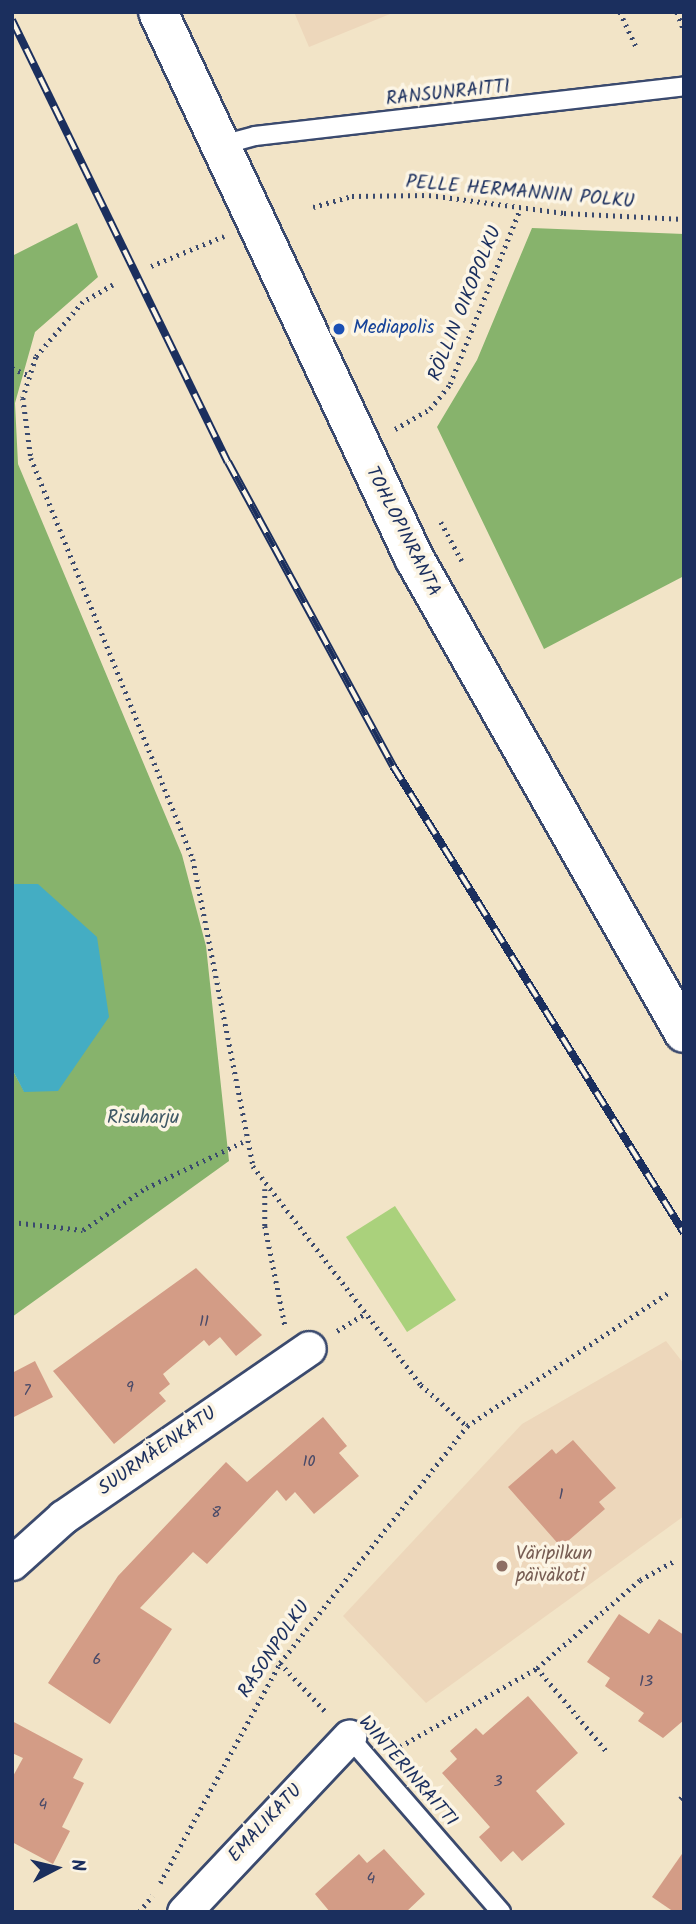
<!DOCTYPE html>
<html>
<head>
<meta charset="utf-8">
<style>
  body { margin:0 }
  #map { position:relative; width:696px; height:1924px; overflow:hidden; background:#f2e4c7; font-family:Kalam,sans-serif }
  div>[style] { position:absolute }
  .built>* { inset:0; background:#edd7bb }
  .green>* { inset:0; background:#aad17c }
  .forest>* { inset:0; background:#87b36c }
  .water>* { inset:0; background:#44adc3 }
  .building>* { inset:0; background:#d39c86 }
  .path>* { height:4.5px; margin-top:-2.25px; transform-origin:0; background:repeating-linear-gradient(90deg,#3b4a6e 0 2px,transparent 0 7px) }
  .roads { filter:drop-shadow(2px 0 #3b4a6e) drop-shadow(-2px 0 #3b4a6e) drop-shadow(0 2px #3b4a6e) drop-shadow(0 -2px #3b4a6e) }
  .lane>* { height:18px; margin:-9px; padding:0 9px; transform-origin:9px; border-radius:9px; background:#fff }
  .street>* { height:33px; margin:-16.5px; padding:0 16.5px; transform-origin:16.5px; border-radius:16.5px; background:#fff }
  .secondary>* { height:38px; margin:-19px; padding:0 19px; transform-origin:19px; border-radius:19px; background:#fff }
  .rail>* { height:8px; margin-top:-4px; transform-origin:0; background:repeating-linear-gradient(90deg,#fcf5e5 0 16px,#1b2f5e 0 32px); box-sizing:border-box; border-block:2px solid #1b2f5e }
  .dots>* { width:19px; height:19px; translate:-50% -50%; box-sizing:border-box; border:4px solid #fcf5e5; border-radius:50% }
  span { translate:-50% -50%; white-space:nowrap; text-align:center; line-height:1.15; -webkit-text-stroke:7px #fcf5e5; paint-order:stroke }
  .number-label { font-size:16px; color:#494a68 }
  .number-label span { -webkit-text-stroke-width:0 }
  .street-label { font-size:19px; color:#1b2f5e }
  .transit-label { font-size:19px; color:#164399 }
  .left { translate:0 -50%; text-align:left }
  .park-label { font-size:19px; color:#3f5866 }
  .education-label { font-size:19px; color:#785e54 }
  .frame { position:absolute; inset:0; border:14px solid #1b2f5e; pointer-events:none }
  .north { position:absolute; left:21px; top:1833px; width:70px; height:70px; -webkit-text-stroke:5px #fcf5e5; paint-order:stroke; rotate:83deg; font-size:19px; font-weight:700; line-height:28px; text-align:center; color:#1b2f5e }
  .north::after { content:''; display:block; margin:auto; width:24px; height:32px; background:#1b2f5e; clip-path:polygon(50% 0,100% 100%,50% 72%,0 100%) }
</style>
</head>
<body>
<div id="map">
  <div class="built">
    <i style="clip-path:polygon(294px 12px,395px 12px,309px 47px)"></i>
    <i style="clip-path:polygon(666px 1341px,684px 1364px,684px 1516px,426px 1703px,343px 1616px,522px 1424px)"></i>
  </div>
  <div class="green">
    <i style="clip-path:polygon(395px 1206px,456px 1300px,407px 1332px,346px 1237px)"></i>
  </div>
  <div class="forest">
    <i style="clip-path:polygon(77px 223px,98px 277px,35px 332px,15px 403px,18px 464px,182px 855px,206px 946px,229px 1161px,12px 1317px,12px 1069px,24px 1091px,38px 884px,12px 884px,12px 256px)"></i>
    <i style="clip-path:polygon(532px 228px,684px 234px,684px 576px,544px 649px,437px 427px,477px 360px)"></i>
  </div>
  <div class="water">
    <i style="clip-path:polygon(12px 884px,38px 884px,97px 937px,109px 1017px,58px 1091px,24px 1092px,12px 1069px)"></i>
  </div>
  <div class="building">
    <i style="clip-path:polygon(196px 1268px,262px 1335px,236px 1356px,220px 1337px,209px 1346px,204px 1340px,163px 1374px,170px 1384px,159px 1393px,166px 1401px,114px 1444px,53px 1371px)"></i>
    <i style="clip-path:polygon(35px 1361px,53px 1397px,12px 1418px,12px 1373px)"></i>
    <i style="clip-path:polygon(323px 1417px,347px 1446px,339px 1453px,359px 1476px,314px 1514px,295px 1492px,286px 1501px,277px 1490px,207px 1564px,193px 1552px,140px 1608px,172px 1629px,110px 1724px,48px 1683px,118px 1576px,226px 1462px,247px 1482px)"></i>
    <i style="clip-path:polygon(573px 1440px,616px 1488px,599px 1502px,605px 1509px,561px 1547px,508px 1487px,552px 1449px,556px 1454px)"></i>
    <i style="clip-path:polygon(619px 1614px,649px 1634px,659px 1619px,684px 1635px,684px 1720px,663px 1738px,638px 1721px,644px 1713px,605px 1686px,610px 1678px,587px 1662px)"></i>
    <i style="clip-path:polygon(528px 1696px,578px 1753px,536px 1791px,565px 1824px,522px 1861px,513px 1851px,501px 1862px,479px 1837px,490px 1827px,442px 1773px,457px 1759px,450px 1751px,476px 1728px,483px 1735px)"></i>
    <i style="clip-path:polygon(12px 1721px,83px 1759px,73px 1778px,84px 1783px,62px 1827px,70px 1831px,53px 1864px,12px 1842px,12px 1778px,23px 1758px,12px 1753px)"></i>
    <i style="clip-path:polygon(384px 1849px,425px 1894px,406px 1912px,330px 1912px,315px 1894px,359px 1854px,367px 1863px)"></i>
    <i style="clip-path:polygon(684px 1851px,684px 1912px,674px 1912px,652px 1897px)"></i>
  </div>
  <div class="path">
    <i style="left:620px;top:12px;width:38px;rotate:65deg"></i>
    <i style="left:677px;top:12px;width:19px;rotate:69deg"></i>
    <i style="left:313px;top:207px;width:41px;rotate:-15.8deg"></i>
    <i style="left:352px;top:196px;width:77px;rotate:-0.7deg"></i>
    <i style="left:429px;top:195px;width:136px;rotate:7.6deg"></i>
    <i style="left:564px;top:213px;width:120px;rotate:2.9deg"></i>
    <i style="left:151px;top:266px;width:79px;rotate:-22.3deg"></i>
    <i style="left:113px;top:285px;width:34px;rotate:150deg"></i>
    <i style="left:83px;top:302px;width:72px;rotate:130.5deg"></i>
    <i style="left:36px;top:357px;width:43px;rotate:107.6deg"></i>
    <i style="left:23px;top:398px;width:61px;rotate:82.4deg"></i>
    <i style="left:31px;top:458px;width:432px;rotate:68deg"></i>
    <i style="left:193px;top:859px;width:313px;rotate:78.9deg"></i>
    <i style="left:253px;top:1166px;width:276px;rotate:52.5deg"></i>
    <i style="left:421px;top:1385px;width:62px;rotate:41.7deg"></i>
    <i style="left:12px;top:368px;width:20px;rotate:24deg"></i>
    <i style="left:395px;top:429px;width:40px;rotate:-29.7deg"></i>
    <i style="left:430px;top:409px;width:32px;rotate:-51deg"></i>
    <i style="left:450px;top:384px;width:188px;rotate:-68.2deg"></i>
    <i style="left:441px;top:522px;width:44px;rotate:61.7deg"></i>
    <i style="left:265px;top:1189px;width:37px;rotate:90deg"></i>
    <i style="left:265px;top:1226px;width:101px;rotate:78.6deg"></i>
    <i style="left:12px;top:1222px;width:71px;rotate:6.4deg"></i>
    <i style="left:83px;top:1230px;width:76px;rotate:-33.7deg"></i>
    <i style="left:146px;top:1188px;width:107px;rotate:-25.4deg"></i>
    <i style="left:337px;top:1331px;width:31px;rotate:-32deg"></i>
    <i style="left:467px;top:1426px;width:241px;rotate:-33.5deg"></i>
    <i style="left:280px;top:1663px;width:69px;rotate:46.8deg"></i>
    <i style="left:537px;top:1668px;width:135px;rotate:-40.5deg"></i>
    <i style="left:640px;top:1580px;width:41px;rotate:-29.1deg"></i>
    <i style="left:394px;top:1750px;width:165px;rotate:-29.8deg"></i>
    <i style="left:537px;top:1668px;width:111px;rotate:50.1deg"></i>
    <i style="left:680px;top:1799px;width:6px;rotate:-45deg"></i>
    <i style="left:160px;top:1883px;width:251px;rotate:-61.4deg"></i>
    <i style="left:280px;top:1663px;width:302px;rotate:-51.7deg"></i>
    <i style="left:139px;top:1912px;width:21px;rotate:-51deg"></i>
  </div>
  <div class="roads">
    <div class="lane">
      <i style="left:218px;top:146px;width:38px;rotate:-15deg"></i>
      <i style="left:255px;top:136px;width:432px;rotate:-6.6deg"></i>
      <i style="left:349px;top:1737px;width:232px;rotate:49deg"></i>
    </div>
    <div class="street">
      <i style="left:12px;top:1563px;width:69px;rotate:-42deg"></i>
      <i style="left:63px;top:1517px;width:298px;rotate:-34.5deg"></i>
      <i style="left:184px;top:1912px;width:241px;rotate:-46.7deg"></i>
    </div>
    <div class="secondary">
      <i style="left:158px;top:12px;width:603px;rotate:64.88deg"></i>
      <i style="left:414px;top:558px;width:546px;rotate:60.39deg"></i>
    </div>
  </div>
  <div class="rail">
    <i style="left:12px;top:20px;width:492px;rotate:64deg"></i>
    <i style="left:228px;top:462px;width:346px;rotate:61.5deg"></i>
    <i style="left:393px;top:766px;width:550px;rotate:58.07deg"></i>
  </div>
  <div class="dots">
    <i style="left:339px;top:329px;background:#1a4fb4"></i>
    <i style="left:502px;top:1566px;background:#8d6e63"></i>
  </div>
  <div class="number-label">
    <span style="left:204px;top:1322px">11</span>
    <span style="left:130px;top:1388px">9</span>
    <span style="left:27px;top:1391px">7</span>
    <span style="left:309px;top:1462px">10</span>
    <span style="left:561px;top:1495px">1</span>
    <span style="left:216px;top:1513px">8</span>
    <span style="left:97px;top:1660px">6</span>
    <span style="left:646px;top:1682px">13</span>
    <span style="left:498px;top:1782px">3</span>
    <span style="left:43px;top:1805px">4</span>
    <span style="left:371px;top:1879px">4</span>
  </div>
  <div class="street-label">
    <span style="left:448px;top:94px;rotate:-6deg">RANSUNRAITTI</span>
    <span style="left:520px;top:193px;rotate:5deg">PELLE HERMANNIN POLKU</span>
    <span style="left:466px;top:304px;rotate:-68deg">RÖLLIN OIKOPOLKU</span>
    <span style="left:402px;top:532px;rotate:63deg">TOHLOPINRANTA</span>
    <span style="left:158px;top:1452px;rotate:-35deg">SUURMÄENKATU</span>
    <span style="left:275px;top:1650px;rotate:-56deg">RASONPOLKU</span>
    <span style="left:407px;top:1772px;rotate:49deg">WINTERINRAITTI</span>
    <span style="left:266px;top:1824px;rotate:-47deg">EMALIKATU</span>
  </div>
  <div class="transit-label">
    <span class="left" style="left:353px;top:329px">Mediapolis</span>
  </div>
  <div class="park-label">
    <span style="left:143px;top:1119px">Risuharju</span>
  </div>
  <div class="education-label">
    <span class="left" style="left:516px;top:1566px">Väripilkun<br>päiväkoti</span>
  </div>
  <div class="frame"></div>
  <div class="north">N</div>
</div>
</body>
</html>
